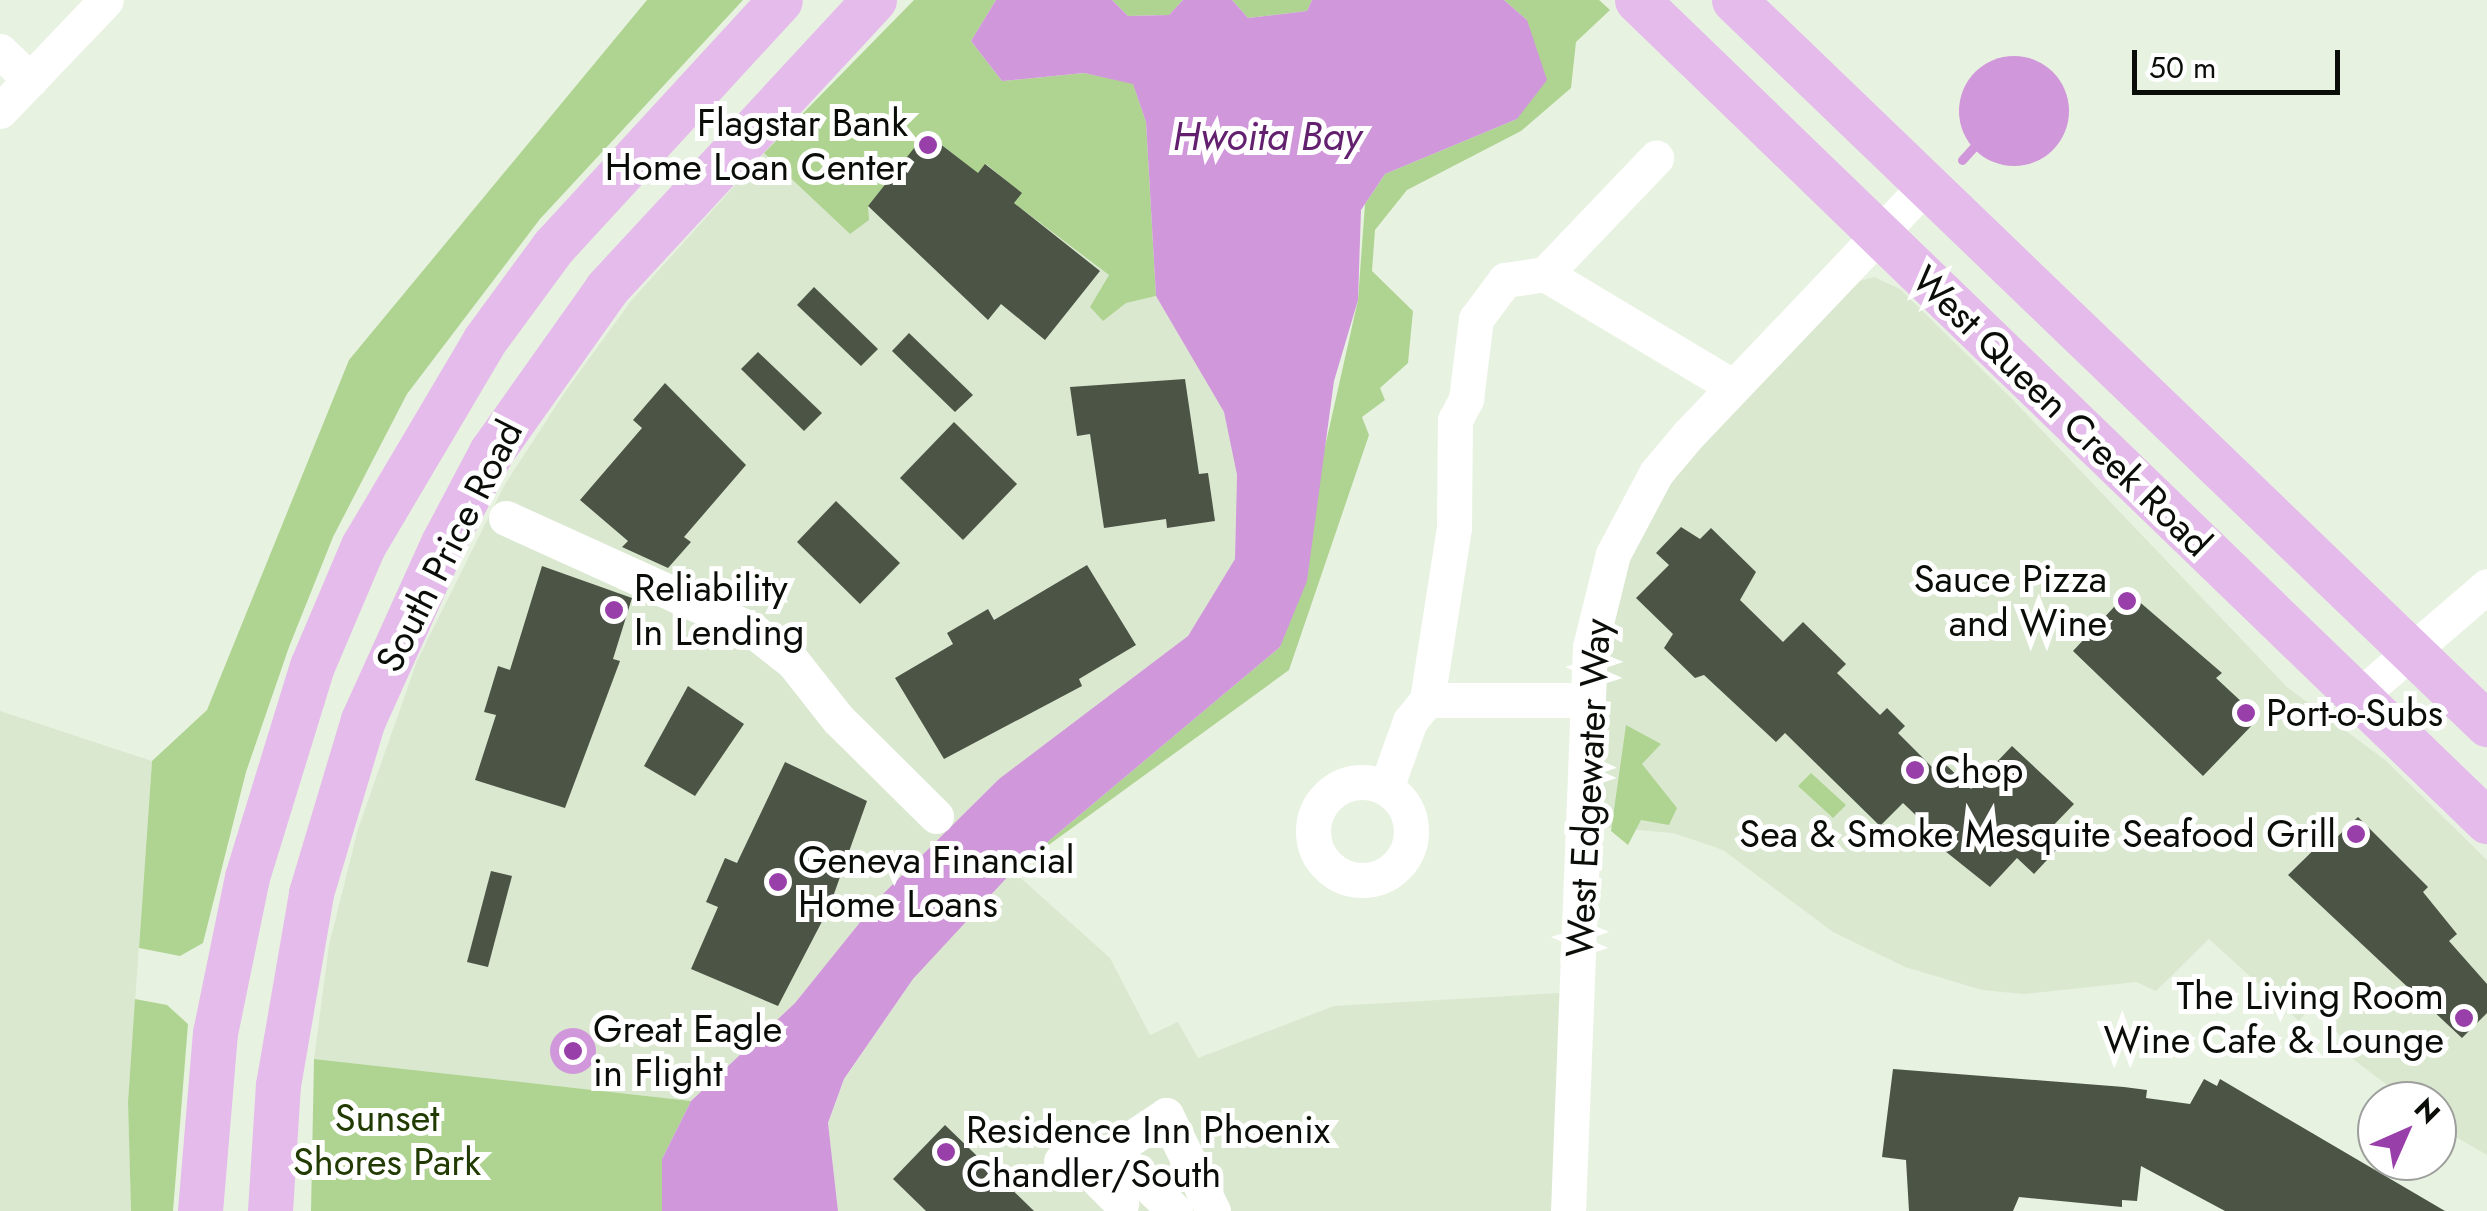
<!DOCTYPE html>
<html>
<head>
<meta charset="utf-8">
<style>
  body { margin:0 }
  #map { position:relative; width:2487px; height:1211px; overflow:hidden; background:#e8f2e1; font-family:Jost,sans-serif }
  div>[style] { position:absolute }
  .built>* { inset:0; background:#dae8d0 }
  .green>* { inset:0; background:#afd492 }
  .water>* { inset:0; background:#d097da }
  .round { border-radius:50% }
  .stream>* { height:9px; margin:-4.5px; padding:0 4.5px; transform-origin:4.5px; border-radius:4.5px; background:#d097da }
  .building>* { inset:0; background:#4c5446 }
  .minor>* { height:35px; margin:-17.5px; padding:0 17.5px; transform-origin:17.5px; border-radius:17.5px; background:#fff }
  .minor>.ring { margin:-17.5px; padding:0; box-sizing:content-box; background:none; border:35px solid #fff; border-radius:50% }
  .major>* { height:45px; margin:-22.5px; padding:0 22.5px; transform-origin:22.5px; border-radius:22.5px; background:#e4bbeb }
  .dots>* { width:28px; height:28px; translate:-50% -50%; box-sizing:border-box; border:5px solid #fff; border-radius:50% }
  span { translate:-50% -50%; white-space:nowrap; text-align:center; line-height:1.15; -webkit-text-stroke:10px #fff; paint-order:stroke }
  .poi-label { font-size:38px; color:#0b0e08 }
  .right { translate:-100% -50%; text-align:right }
  .left { translate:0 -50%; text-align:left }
  .street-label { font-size:38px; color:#0b0e08 }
  .park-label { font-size:38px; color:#213b03 }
  .water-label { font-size:40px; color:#63206f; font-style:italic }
  .north { position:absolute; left:2357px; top:1081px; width:100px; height:100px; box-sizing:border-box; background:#fff; border:2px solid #9d9f9c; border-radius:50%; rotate:45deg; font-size:28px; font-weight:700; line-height:40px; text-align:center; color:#0b0e08 }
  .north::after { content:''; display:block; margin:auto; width:35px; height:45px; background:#993faa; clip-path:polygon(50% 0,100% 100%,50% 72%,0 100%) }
  .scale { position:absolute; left:2132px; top:50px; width:208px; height:45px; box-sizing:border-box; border:5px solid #0b0e08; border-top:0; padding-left:12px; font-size:30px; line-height:35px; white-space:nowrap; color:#0b0e08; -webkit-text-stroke:8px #fff; paint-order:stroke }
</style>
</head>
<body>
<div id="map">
  <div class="built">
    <i style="clip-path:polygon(926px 133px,974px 170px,985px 164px,1109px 275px,1103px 320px,1125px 303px,1156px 296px,1224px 412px,1237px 475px,1235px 559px,1188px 636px,999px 779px,882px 895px,795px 1003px,691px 1101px,314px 1059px,329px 945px,358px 829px,417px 661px,505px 484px,565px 392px,631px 301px,764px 153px,850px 234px)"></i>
    <i style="clip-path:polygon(1874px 277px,1900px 289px,2013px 400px,2287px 687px,2385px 760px,2487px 860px,2487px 1155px,2437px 1126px,2437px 1101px,2408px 1101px,2345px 1053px,2351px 1046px,2311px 1007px,2299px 1021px,2209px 939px,2156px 991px,2136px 982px,2024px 994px,1982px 990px,1905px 967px,1833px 932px,1723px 850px,1673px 833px,1603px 827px,1607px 643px,1619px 583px,1655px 502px,1705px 434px,1860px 281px)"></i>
    <i style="clip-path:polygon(0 711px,152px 761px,128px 1102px,131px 1211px,0 1211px)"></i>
    <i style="clip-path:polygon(1013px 871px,1110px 958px,1150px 1035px,1178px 1022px,1198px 1058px,1334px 1006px,1577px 992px,1568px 1211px,838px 1211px,828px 1124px,844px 1080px,913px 979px)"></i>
  </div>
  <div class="green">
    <i style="clip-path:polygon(647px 0,743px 0,540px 219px,407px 394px,333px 537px,289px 647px,246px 772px,203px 943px,180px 956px,139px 948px,152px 761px,207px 710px,349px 360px)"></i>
    <i style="clip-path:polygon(914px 0,996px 0,971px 41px,1002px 81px,1084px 73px,1133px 83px,1146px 122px,1156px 296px,1126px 303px,1103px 321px,1090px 307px,1109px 275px,1014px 203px,1021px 193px,986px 164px,972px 181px,973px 170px,927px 133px,868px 206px,869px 220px,850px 234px,764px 153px)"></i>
    <i style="clip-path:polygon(1112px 0,1183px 0,1169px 15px,1128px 16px)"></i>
    <i style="clip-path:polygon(1232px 0,1312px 0,1307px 11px,1248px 18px)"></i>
    <i style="clip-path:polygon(1504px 0,1599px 0,1610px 10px,1576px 42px,1571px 88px,1521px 131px,1407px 190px,1375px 230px,1372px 271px,1413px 311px,1408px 363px,1380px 388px,1385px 400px,1362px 417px,1369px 435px,1289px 670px,1013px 871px,1280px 647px,1358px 300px,1365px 204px,1385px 174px,1517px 119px,1527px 20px)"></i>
    <i style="clip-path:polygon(1626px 725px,1661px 744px,1642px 764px,1677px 808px,1669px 825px,1641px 820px,1628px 845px,1611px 831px)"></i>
    <i style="clip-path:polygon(1811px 773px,1846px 805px,1833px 818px,1798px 786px)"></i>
    <i style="clip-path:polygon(135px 999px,167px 1005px,188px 1024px,173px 1211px,131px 1211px,128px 1102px)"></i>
    <i style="clip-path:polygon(314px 1059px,691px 1101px,662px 1159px,662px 1211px,311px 1211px)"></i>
  </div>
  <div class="water">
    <i style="clip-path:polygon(996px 0,1112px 0,1128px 16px,1169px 15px,1183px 0,1232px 0,1248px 18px,1307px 11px,1312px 0,1504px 0,1527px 20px,1547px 80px,1517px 119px,1385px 174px,1361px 210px,1358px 300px,1334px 381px,1307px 581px,1280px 647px,1013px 871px,913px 979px,844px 1079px,828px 1123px,838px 1211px,662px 1211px,662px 1159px,691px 1101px,795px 1003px,882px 895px,999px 779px,1188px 636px,1235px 559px,1237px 475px,1224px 412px,1156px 296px,1146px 122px,1133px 84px,1084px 73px,1002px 81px,971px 41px)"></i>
    <i class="round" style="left:1959px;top:56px;width:110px;height:110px"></i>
    <i class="round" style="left:550px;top:1028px;width:46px;height:46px"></i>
  </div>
  <div class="stream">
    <i style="left:1962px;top:160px;width:27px;rotate:-48deg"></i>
  </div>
  <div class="building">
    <i style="clip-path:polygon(926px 133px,978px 173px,985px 164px,1022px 193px,1014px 203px,1100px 271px,1045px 340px,1001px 304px,988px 320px,868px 206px)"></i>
    <i style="clip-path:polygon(814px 287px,878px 349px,861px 366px,797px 305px)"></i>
    <i style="clip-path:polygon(909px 333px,973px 395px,955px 412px,892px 351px)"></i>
    <i style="clip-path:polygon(758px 352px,822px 413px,804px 431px,741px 369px)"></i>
    <i style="clip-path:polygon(1185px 379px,1199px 474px,1208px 473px,1215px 521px,1167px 528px,1166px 519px,1104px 528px,1090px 434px,1077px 436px,1070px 387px)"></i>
    <i style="clip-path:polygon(665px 383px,746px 465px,684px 537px,691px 542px,668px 568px,622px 547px,628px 541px,580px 500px,642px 428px,633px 420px)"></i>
    <i style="clip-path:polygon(954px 422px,1017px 484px,963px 540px,900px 478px)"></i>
    <i style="clip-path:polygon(836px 501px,900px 563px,860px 604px,797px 542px)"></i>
    <i style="clip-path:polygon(1681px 527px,1700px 539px,1711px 528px,1756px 572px,1740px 600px,1783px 642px,1803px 622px,1846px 664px,1837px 673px,1880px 715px,1887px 708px,1905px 726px,1898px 733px,1932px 767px,1939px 758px,1971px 789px,2012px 746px,2074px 804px,2047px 832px,2060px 846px,2034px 874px,2017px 858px,1990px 887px,1940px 847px,1945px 843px,1903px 803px,1880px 826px,1785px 733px,1776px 742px,1704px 675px,1695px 678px,1664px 648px,1673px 634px,1636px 598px,1669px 565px,1656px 553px)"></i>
    <i style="clip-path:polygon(1087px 565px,1136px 645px,1079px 679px,1082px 686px,944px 759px,895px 678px,953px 644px,947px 633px,988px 609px,994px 620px)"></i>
    <i style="clip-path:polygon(542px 566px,632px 598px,613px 659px,620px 661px,565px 808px,475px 780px,496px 715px,484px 712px,498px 666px,510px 670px)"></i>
    <i style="clip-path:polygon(2128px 592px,2222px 673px,2216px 678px,2259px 718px,2203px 776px,2073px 651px)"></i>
    <i style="clip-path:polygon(688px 686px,744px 724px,695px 796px,644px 766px)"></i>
    <i style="clip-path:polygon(785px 762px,867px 801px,829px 908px,778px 1006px,691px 969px,718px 907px,706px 902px,725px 858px,737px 863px)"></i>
    <i style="clip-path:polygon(2358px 817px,2428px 887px,2423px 892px,2457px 934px,2449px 941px,2487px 984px,2487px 1013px,2462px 1038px,2288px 875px,2331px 833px,2336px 838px)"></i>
    <i style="clip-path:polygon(491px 871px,512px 876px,488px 967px,467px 962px)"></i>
    <i style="clip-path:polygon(1893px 1069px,2124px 1087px,2147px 1090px,2146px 1098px,2190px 1104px,2204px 1079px,2217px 1086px,2220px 1079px,2445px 1211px,2225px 1211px,2141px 1166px,2137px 1201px,2122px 1200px,2122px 1207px,2019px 1197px,2013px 1211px,1909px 1211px,1906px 1160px,1882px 1157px)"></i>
    <i style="clip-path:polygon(945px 1125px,1034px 1211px,926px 1211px,893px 1179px)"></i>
  </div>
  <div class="minor">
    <i style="left:0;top:51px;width:42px;rotate:44deg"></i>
    <i style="left:0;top:111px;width:153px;rotate:-46.3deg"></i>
    <i style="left:1545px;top:274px;width:161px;rotate:-46.3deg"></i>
    <i style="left:506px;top:518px;width:269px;rotate:24.4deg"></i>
    <i style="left:751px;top:629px;width:53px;rotate:38.2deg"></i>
    <i style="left:793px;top:662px;width:73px;rotate:51.7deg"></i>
    <i style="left:838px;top:719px;width:138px;rotate:44.7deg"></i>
    <i style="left:2358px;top:697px;width:170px;rotate:-40.7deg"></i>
    <i style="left:1588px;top:700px;width:161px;rotate:180deg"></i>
    <i style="left:1427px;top:700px;width:174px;rotate:-81.1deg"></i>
    <i style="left:1454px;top:528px;width:108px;rotate:-89.5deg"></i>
    <i style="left:1455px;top:420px;width:24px;rotate:-62deg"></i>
    <i style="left:1466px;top:399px;width:81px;rotate:-82.9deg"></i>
    <i style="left:1476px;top:319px;width:49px;rotate:-53.4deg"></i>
    <i style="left:1505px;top:280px;width:40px;rotate:-8.5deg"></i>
    <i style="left:1545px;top:274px;width:218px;rotate:30.9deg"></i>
    <i class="ring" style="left:1313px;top:782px;width:63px;height:63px"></i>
    <i style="left:1386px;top:788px;width:71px;rotate:-70.3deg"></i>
    <i style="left:1410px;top:721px;width:27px;rotate:-51deg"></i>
    <i style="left:1112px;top:1151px;width:87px;rotate:43.6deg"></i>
    <i style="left:1061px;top:1161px;width:20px;rotate:6deg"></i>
    <i style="left:1081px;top:1163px;width:33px;rotate:-21deg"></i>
    <i style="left:1112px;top:1151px;width:65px;rotate:-33.7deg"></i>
    <i style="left:1166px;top:1115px;width:107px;rotate:63.9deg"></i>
    <i style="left:1081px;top:1163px;width:57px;rotate:45deg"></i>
    <i style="left:1568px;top:1211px;width:564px;rotate:-87.77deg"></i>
    <i style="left:1590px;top:647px;width:96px;rotate:-76.1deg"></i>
    <i style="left:1613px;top:554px;width:92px;rotate:-62deg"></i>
    <i style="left:1656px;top:473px;width:50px;rotate:-49.9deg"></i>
    <i style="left:1688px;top:435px;width:345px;rotate:-46.4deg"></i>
  </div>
  <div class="major">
    <i style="left:1637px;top:0;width:1182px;rotate:44.01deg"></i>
    <i style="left:1734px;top:0;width:1045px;rotate:43.88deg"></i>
    <i style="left:200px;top:1211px;width:179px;rotate:-85.2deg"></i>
    <i style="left:215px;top:1033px;width:159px;rotate:-78.4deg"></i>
    <i style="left:247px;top:877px;width:221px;rotate:-72.9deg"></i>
    <i style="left:312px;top:666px;width:130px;rotate:-67deg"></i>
    <i style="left:363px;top:546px;width:238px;rotate:-59.4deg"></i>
    <i style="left:484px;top:341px;width:117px;rotate:-53.7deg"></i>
    <i style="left:553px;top:247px;width:335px;rotate:-47.4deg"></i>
    <i style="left:270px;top:1211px;width:126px;rotate:-86.4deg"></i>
    <i style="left:278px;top:1085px;width:195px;rotate:-80.2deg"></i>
    <i style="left:311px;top:893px;width:181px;rotate:-73.3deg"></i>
    <i style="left:363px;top:720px;width:194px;rotate:-65.7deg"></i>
    <i style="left:443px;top:543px;width:103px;rotate:-62.2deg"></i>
    <i style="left:491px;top:452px;width:201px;rotate:-54.7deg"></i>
    <i style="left:607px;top:288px;width:393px;rotate:-47.2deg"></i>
  </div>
  <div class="dots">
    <i style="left:928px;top:145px;background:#993faa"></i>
    <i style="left:2127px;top:601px;background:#993faa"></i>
    <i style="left:614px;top:610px;background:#993faa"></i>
    <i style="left:2246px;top:713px;background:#993faa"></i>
    <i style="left:1915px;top:770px;background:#993faa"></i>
    <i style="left:2356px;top:834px;background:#993faa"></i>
    <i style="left:778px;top:882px;background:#993faa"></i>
    <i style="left:2464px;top:1018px;background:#993faa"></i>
    <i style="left:573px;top:1051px;background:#993faa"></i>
    <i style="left:946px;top:1152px;background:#993faa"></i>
  </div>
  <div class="poi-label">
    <span class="right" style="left:908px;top:145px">Flagstar Bank<br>Home Loan Center</span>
    <span class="right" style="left:2107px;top:601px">Sauce Pizza<br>and Wine</span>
    <span class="left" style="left:634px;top:610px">Reliability<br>In Lending</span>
    <span class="left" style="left:2266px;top:713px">Port-o-Subs</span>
    <span class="left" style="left:1935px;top:770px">Chop</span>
    <span class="right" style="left:2336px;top:834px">Sea &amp; Smoke Mesquite Seafood Grill</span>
    <span class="left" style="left:798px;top:882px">Geneva Financial<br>Home Loans</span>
    <span class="right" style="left:2444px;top:1018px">The Living Room<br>Wine Cafe &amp; Lounge</span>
    <span class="left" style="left:593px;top:1051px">Great Eagle<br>in Flight</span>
    <span class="left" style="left:966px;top:1152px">Residence Inn Phoenix<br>Chandler/South</span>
  </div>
  <div class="street-label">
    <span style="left:2062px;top:411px;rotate:44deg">West Queen Creek Road</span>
    <span style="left:449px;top:546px;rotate:-63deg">South Price Road</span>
    <span style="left:1588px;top:788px;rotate:-87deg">West Edgewater Way</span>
  </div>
  <div class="park-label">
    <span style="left:387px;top:1140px">Sunset<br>Shores Park</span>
  </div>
  <div class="water-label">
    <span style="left:1267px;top:136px">Hwoita Bay</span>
  </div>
  <div class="north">N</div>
  <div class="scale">50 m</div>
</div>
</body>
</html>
